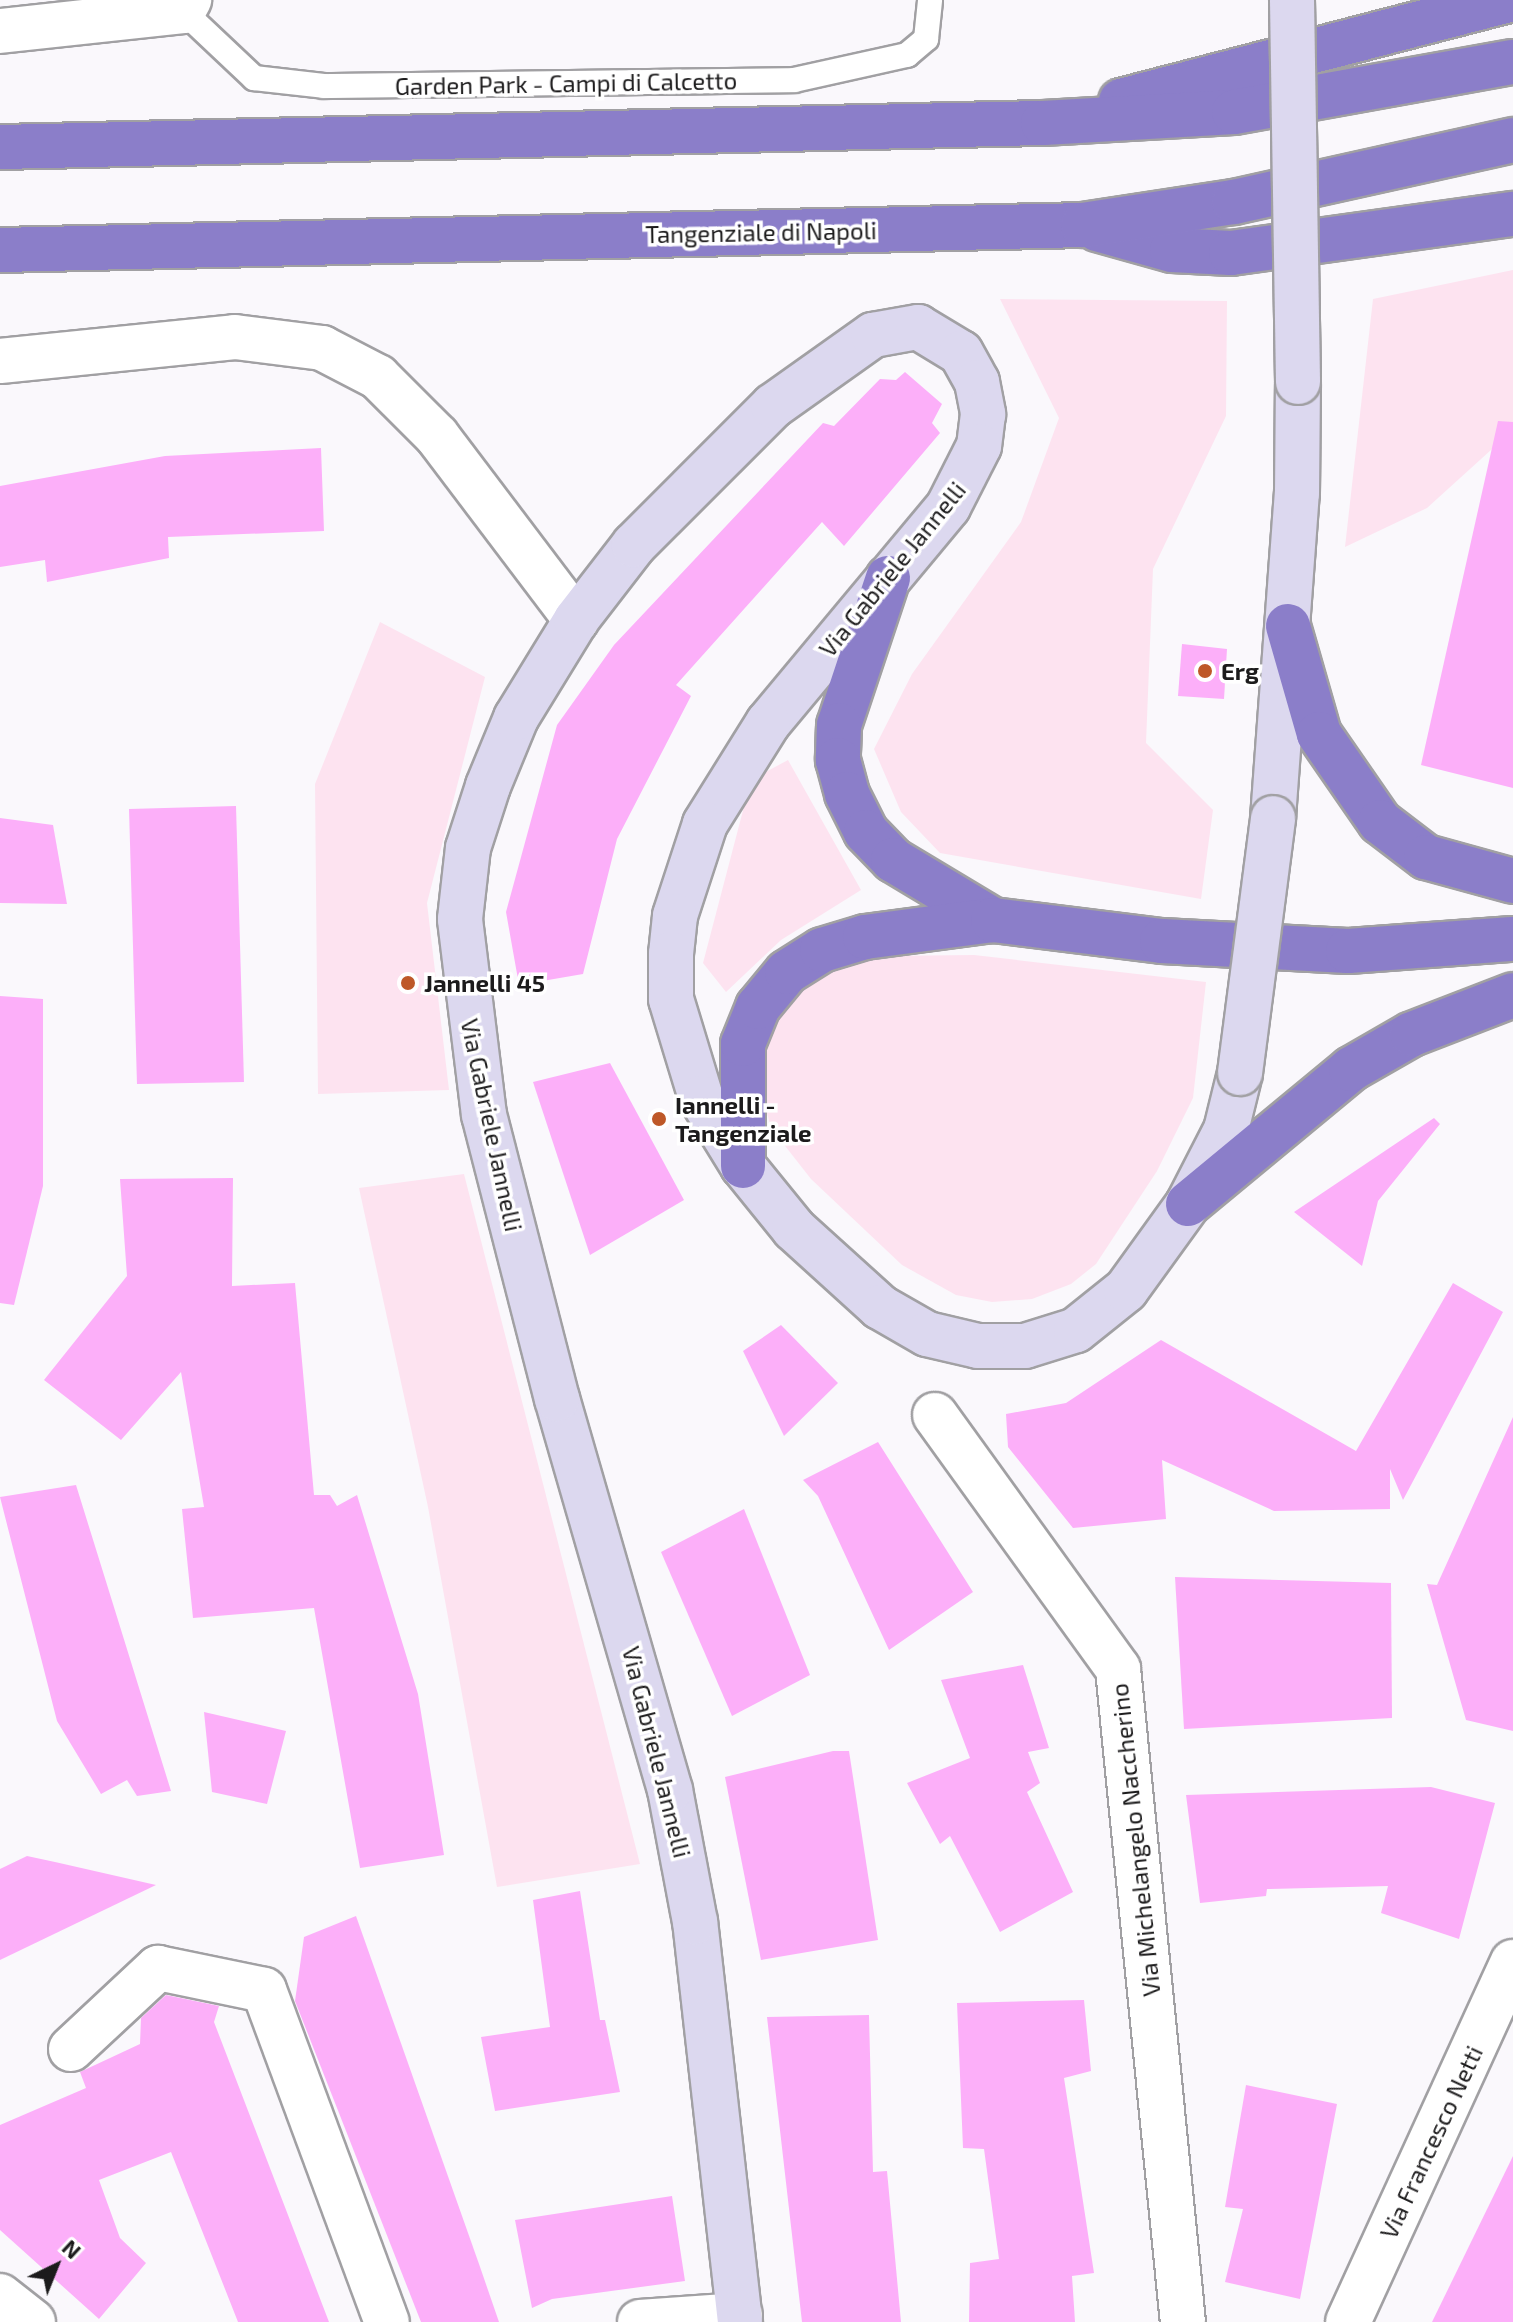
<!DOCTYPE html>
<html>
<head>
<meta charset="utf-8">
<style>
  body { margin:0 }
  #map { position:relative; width:1513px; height:2322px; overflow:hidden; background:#faf8fc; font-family:"Exo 2",sans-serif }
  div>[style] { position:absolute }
  .green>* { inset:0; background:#fde3f0 }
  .building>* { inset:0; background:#fcaff9 }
  .roads { filter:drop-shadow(2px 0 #a1a0a3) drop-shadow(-2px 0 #a1a0a3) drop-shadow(0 2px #a1a0a3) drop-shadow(0 -2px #a1a0a3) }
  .service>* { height:24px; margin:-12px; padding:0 12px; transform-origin:12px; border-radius:12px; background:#fff }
  .minor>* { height:44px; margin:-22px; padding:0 22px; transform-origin:22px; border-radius:22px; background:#fff }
  .secondary>* { height:44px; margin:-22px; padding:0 22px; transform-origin:22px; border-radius:22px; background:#dcd8ef }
  .motorway>* { height:44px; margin:-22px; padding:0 22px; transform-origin:22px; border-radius:22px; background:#8b7ec9 }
  .bridges { filter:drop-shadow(2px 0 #a1a0a3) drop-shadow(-2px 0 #a1a0a3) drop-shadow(0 2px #a1a0a3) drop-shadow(0 -2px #a1a0a3) }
  .secondary-bridge>* { height:44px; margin:-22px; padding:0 22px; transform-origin:22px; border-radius:22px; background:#dcd8ef }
  .dots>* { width:22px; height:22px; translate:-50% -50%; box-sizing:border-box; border:4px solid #fff; border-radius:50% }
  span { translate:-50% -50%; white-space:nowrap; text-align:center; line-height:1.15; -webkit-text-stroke:7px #fff; paint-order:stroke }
  .street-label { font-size:24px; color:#1c1b1c }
  .poi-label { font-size:24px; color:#1c1b1c; font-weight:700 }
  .left { translate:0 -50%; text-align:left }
  .north { position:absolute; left:16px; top:2226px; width:80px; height:80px; -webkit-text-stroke:6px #fff; paint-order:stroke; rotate:43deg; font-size:22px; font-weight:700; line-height:32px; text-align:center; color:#1c1b1c }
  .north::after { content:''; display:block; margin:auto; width:28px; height:36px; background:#1c1b1c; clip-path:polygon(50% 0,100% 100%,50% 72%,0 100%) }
</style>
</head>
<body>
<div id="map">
  <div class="green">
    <i style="clip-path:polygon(1513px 270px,1513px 445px,1502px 440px,1427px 508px,1345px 547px,1373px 299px)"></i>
    <i style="clip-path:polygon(1000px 299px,1227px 301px,1226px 416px,1153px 569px,1146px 743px,1213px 810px,1201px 899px,940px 853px,901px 812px,874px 749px,912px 674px,1021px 522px,1059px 418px)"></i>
    <i style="clip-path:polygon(380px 622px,485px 677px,427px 903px,449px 1090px,318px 1094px,315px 784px)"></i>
    <i style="clip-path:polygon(788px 760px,861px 890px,781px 940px,726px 992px,703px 963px,751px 780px)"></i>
    <i style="clip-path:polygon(974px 955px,1206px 982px,1193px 1098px,1157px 1171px,1096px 1264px,1071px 1284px,1032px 1299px,992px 1302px,956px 1295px,902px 1265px,811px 1179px,771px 1128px,762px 1094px,762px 1055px,780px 1012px,800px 986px,836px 964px,883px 956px)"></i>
    <i style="clip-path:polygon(464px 1174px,640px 1864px,497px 1887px,428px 1507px,359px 1188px)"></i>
  </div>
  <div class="building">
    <i style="clip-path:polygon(905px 372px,942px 404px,932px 423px,940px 433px,844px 546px,822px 522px,676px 685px,691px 696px,617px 839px,583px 974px,519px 985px,506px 912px,557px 725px,614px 645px,823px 423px,834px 426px,880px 379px,896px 380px)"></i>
    <i style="clip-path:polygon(1498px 421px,1513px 422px,1513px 788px,1421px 765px)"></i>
    <i style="clip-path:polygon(321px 448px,324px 531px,168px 537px,169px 558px,47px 582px,45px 560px,0 567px,0 486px,165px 456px)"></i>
    <i style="clip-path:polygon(1182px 644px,1227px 649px,1224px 699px,1178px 696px)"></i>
    <i style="clip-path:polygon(236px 806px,244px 1082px,137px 1084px,129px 809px)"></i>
    <i style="clip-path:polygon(0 818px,53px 825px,67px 904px,0 903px)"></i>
    <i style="clip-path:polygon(0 996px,43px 999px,43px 1186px,14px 1305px,0 1303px)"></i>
    <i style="clip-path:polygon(610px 1063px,684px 1200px,590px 1255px,533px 1082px)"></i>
    <i style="clip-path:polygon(1434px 1118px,1440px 1124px,1378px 1201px,1362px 1266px,1294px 1212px)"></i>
    <i style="clip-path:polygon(233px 1178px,232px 1286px,295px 1283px,314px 1495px,330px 1495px,337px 1506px,357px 1495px,418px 1694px,444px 1855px,360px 1868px,314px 1608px,193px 1618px,182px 1509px,204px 1507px,181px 1372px,121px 1440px,44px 1380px,127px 1276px,120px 1179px)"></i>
    <i style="clip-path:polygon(1453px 1283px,1503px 1312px,1403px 1500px,1390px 1469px,1390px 1509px,1274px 1511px,1162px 1460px,1166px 1519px,1073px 1528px,1008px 1447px,1006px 1414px,1066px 1403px,1161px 1340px,1356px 1451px)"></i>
    <i style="clip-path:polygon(781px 1325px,838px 1383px,784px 1436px,743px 1351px)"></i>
    <i style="clip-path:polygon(1513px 1417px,1513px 1731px,1466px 1720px,1427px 1584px,1437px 1585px)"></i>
    <i style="clip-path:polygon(878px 1442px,973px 1592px,889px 1650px,818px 1496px,803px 1480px)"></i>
    <i style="clip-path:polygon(76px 1485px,113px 1604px,171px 1791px,137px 1796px,127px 1780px,101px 1794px,57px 1721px,0 1497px)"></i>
    <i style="clip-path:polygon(744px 1509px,810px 1675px,732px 1716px,661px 1552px)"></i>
    <i style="clip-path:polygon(1175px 1577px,1391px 1583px,1392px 1718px,1184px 1729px)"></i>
    <i style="clip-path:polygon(1023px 1665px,1049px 1748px,1028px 1752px,1040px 1783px,1027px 1792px,1073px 1892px,1000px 1932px,950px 1836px,940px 1844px,907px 1783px,970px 1758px,941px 1680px)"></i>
    <i style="clip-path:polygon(204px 1712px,286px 1731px,267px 1804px,212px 1792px)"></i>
    <i style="clip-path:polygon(833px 1751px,849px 1751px,878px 1940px,761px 1960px,725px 1777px)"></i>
    <i style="clip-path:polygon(1431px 1787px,1495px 1803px,1459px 1939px,1381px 1913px,1388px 1886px,1267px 1889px,1266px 1896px,1200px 1903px,1186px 1795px)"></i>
    <i style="clip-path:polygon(27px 1856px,55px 1862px,156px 1885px,0 1960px,0 1869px)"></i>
    <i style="clip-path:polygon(580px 1891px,600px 2020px,605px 2020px,620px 2092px,495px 2111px,481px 2037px,550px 2027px,533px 1900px)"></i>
    <i style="clip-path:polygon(356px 1916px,479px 2264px,499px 2322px,421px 2322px,295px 2001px,304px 1937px)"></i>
    <i style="clip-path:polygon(166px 1995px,219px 2006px,214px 2022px,329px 2322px,238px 2322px,171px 2152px,99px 2180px,120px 2238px,146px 2263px,99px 2319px,0 2230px,0 2125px,86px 2088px,80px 2072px,140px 2044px,141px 2018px)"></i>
    <i style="clip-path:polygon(1084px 2000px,1091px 2071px,1064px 2078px,1094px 2273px,1072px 2276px,1075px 2322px,969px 2322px,970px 2263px,999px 2259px,984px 2149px,963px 2148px,957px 2003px)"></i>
    <i style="clip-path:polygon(869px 2015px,873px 2172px,887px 2171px,901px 2322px,802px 2322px,767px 2017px)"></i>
    <i style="clip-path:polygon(1246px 2085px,1337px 2104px,1300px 2299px,1225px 2282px,1243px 2209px,1225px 2207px)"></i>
    <i style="clip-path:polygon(1513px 2156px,1513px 2322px,1432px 2322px)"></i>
    <i style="clip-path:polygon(672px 2196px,685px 2281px,552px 2299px,532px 2308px,515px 2220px)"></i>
  </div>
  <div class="roads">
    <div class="service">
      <i style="left:183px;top:11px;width:98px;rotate:43.3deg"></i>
      <i style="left:254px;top:78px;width:70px;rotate:6.5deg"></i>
      <i style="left:324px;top:86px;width:470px;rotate:-0.7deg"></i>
      <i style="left:794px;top:80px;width:116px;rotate:-12.5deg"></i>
      <i style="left:907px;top:55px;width:25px;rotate:-40deg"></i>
      <i style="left:926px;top:39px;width:39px;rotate:-84deg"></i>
    </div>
    <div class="minor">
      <i style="left:0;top:31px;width:184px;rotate:-6.2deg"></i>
      <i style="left:183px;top:11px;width:13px;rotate:-61deg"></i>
      <i style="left:0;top:361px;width:236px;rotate:-5.8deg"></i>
      <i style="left:235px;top:337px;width:88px;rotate:7.2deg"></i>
      <i style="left:322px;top:348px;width:63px;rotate:27.4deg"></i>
      <i style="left:378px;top:377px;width:83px;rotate:45deg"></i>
      <i style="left:437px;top:436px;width:231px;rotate:52.9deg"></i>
      <i style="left:935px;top:1415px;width:313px;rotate:54.2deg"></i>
      <i style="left:1118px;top:1669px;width:656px;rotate:84.32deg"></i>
      <i style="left:71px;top:2049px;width:119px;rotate:-43deg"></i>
      <i style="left:158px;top:1968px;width:108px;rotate:11.7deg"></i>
      <i style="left:264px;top:1990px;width:354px;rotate:69.7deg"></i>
      <i style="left:0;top:2296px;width:42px;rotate:38.2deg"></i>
      <i style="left:640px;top:2322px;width:100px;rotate:-4deg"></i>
      <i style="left:1348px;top:2322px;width:396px;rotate:-65.4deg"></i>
    </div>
    <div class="secondary">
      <i style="left:1273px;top:818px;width:326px;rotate:-85.8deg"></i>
      <i style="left:1297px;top:493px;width:111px;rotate:-89.5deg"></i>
      <i style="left:740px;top:2322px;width:403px;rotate:-96.4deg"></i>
      <i style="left:695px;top:1922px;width:134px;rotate:-100.7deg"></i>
      <i style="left:670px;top:1790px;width:407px;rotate:-106.1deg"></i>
      <i style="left:557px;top:1399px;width:293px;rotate:-104.4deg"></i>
      <i style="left:484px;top:1115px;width:197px;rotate:-97deg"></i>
      <i style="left:460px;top:919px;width:71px;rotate:-83.6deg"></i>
      <i style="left:468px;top:848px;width:65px;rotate:-72.1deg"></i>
      <i style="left:488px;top:786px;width:74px;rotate:-67.6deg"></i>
      <i style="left:516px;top:718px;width:115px;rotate:-58.5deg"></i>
      <i style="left:576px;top:620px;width:95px;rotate:-52.3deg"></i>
      <i style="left:634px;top:545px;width:197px;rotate:-45deg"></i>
      <i style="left:773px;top:406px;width:123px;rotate:-35.4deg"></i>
      <i style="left:873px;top:335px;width:46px;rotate:-10.1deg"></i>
      <i style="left:918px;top:327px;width:50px;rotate:31.2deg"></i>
      <i style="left:961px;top:353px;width:33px;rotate:61deg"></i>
      <i style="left:977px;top:382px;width:33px;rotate:79deg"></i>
      <i style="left:983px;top:414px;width:32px;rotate:97deg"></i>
      <i style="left:979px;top:446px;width:68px;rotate:116.9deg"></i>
      <i style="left:948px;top:507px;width:281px;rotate:129.8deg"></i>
      <i style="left:768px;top:723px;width:119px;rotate:122deg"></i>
      <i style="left:705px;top:824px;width:97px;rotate:108.1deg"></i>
      <i style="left:675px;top:916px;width:38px;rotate:96deg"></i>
      <i style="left:671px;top:954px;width:45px;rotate:90deg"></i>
      <i style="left:671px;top:999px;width:103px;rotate:73.1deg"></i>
      <i style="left:701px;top:1098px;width:80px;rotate:58.3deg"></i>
      <i style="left:743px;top:1166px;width:81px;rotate:51deg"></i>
      <i style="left:794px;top:1229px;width:116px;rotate:42.2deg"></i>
      <i style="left:880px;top:1307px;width:54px;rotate:29.9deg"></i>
      <i style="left:927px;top:1334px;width:52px;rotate:13.2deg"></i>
      <i style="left:978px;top:1346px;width:47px"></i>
      <i style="left:1025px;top:1346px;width:53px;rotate:-17.4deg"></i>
      <i style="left:1076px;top:1330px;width:64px;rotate:-38.7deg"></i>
      <i style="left:1126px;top:1290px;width:106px;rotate:-54.2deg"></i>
      <i style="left:1188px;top:1204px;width:83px;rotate:-62.8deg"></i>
      <i style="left:1226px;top:1130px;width:59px;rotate:-76.2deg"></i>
    </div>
    <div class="motorway">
      <i style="left:1121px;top:101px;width:402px;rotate:-14.6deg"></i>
      <i style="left:0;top:147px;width:1043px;rotate:-1.32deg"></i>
      <i style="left:1043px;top:123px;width:191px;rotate:-3.3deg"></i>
      <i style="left:1234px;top:112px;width:283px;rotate:-10.2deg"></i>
      <i style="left:1097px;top:229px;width:78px;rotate:15.6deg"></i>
      <i style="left:1172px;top:250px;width:59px;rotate:2.9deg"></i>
      <i style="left:1231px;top:253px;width:285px;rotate:-7.9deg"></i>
      <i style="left:0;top:250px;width:1083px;rotate:-1.32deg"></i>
      <i style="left:1083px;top:225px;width:153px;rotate:-8.7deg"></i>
      <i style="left:1234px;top:202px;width:286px;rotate:-12.5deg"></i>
      <i style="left:888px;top:578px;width:155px;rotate:108.4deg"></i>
      <i style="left:839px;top:725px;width:35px;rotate:92deg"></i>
      <i style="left:838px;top:760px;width:35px;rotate:75deg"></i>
      <i style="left:847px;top:794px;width:42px;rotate:63.4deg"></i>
      <i style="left:866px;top:832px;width:39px;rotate:46deg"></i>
      <i style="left:893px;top:860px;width:117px;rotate:31deg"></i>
      <i style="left:1288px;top:626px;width:112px;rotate:74deg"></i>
      <i style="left:1319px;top:734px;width:107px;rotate:55.3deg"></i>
      <i style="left:1380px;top:822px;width:58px;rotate:37.3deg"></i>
      <i style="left:1426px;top:857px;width:90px;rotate:15.4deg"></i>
      <i style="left:743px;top:1166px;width:122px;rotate:-90deg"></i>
      <i style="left:743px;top:1044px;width:40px;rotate:-68deg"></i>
      <i style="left:758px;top:1007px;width:45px;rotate:-50.4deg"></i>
      <i style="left:787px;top:972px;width:41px;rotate:-32.2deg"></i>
      <i style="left:822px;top:950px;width:45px;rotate:-16.8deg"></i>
      <i style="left:865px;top:937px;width:129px;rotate:-7.6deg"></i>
      <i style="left:993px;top:920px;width:170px;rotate:7.1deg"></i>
      <i style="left:1162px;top:941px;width:186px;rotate:3.1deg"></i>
      <i style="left:1348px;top:951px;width:165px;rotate:-4.2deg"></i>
      <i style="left:1188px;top:1204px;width:212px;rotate:-39.6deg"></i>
      <i style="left:1351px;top:1069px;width:70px;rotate:-29.8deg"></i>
      <i style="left:1412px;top:1034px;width:108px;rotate:-21.1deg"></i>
    </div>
  </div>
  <div class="bridges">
    <div class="secondary-bridge">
      <i style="left:1292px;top:0;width:382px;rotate:89.1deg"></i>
      <i style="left:1240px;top:1073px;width:257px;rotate:-82.6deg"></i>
    </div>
  </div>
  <div class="dots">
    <i style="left:1205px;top:671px;background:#be5828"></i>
    <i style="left:408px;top:983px;background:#be5828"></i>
    <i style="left:659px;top:1119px;background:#be5828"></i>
  </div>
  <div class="street-label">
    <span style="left:566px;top:83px;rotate:-1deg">Garden Park - Campi di Calcetto</span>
    <span style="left:761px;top:232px;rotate:-1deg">Tangenziale di Napoli</span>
    <span style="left:892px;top:569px;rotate:-51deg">Via Gabriele Jannelli</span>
    <span style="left:492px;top:1125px;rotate:78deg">Via Gabriele Jannelli</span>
    <span style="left:657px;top:1752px;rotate:76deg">Via Gabriele Jannelli</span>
    <span style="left:1135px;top:1840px;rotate:-96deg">Via Michelangelo Naccherino</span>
    <span style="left:1431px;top:2142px;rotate:-65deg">Via Francesco Netti</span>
  </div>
  <div class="poi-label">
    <span class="left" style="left:1221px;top:671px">Erg</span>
    <span class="left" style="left:424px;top:983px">Jannelli 45</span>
    <span class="left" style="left:675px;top:1119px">Iannelli -<br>Tangenziale</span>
  </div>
  <div class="north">N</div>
</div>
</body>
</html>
